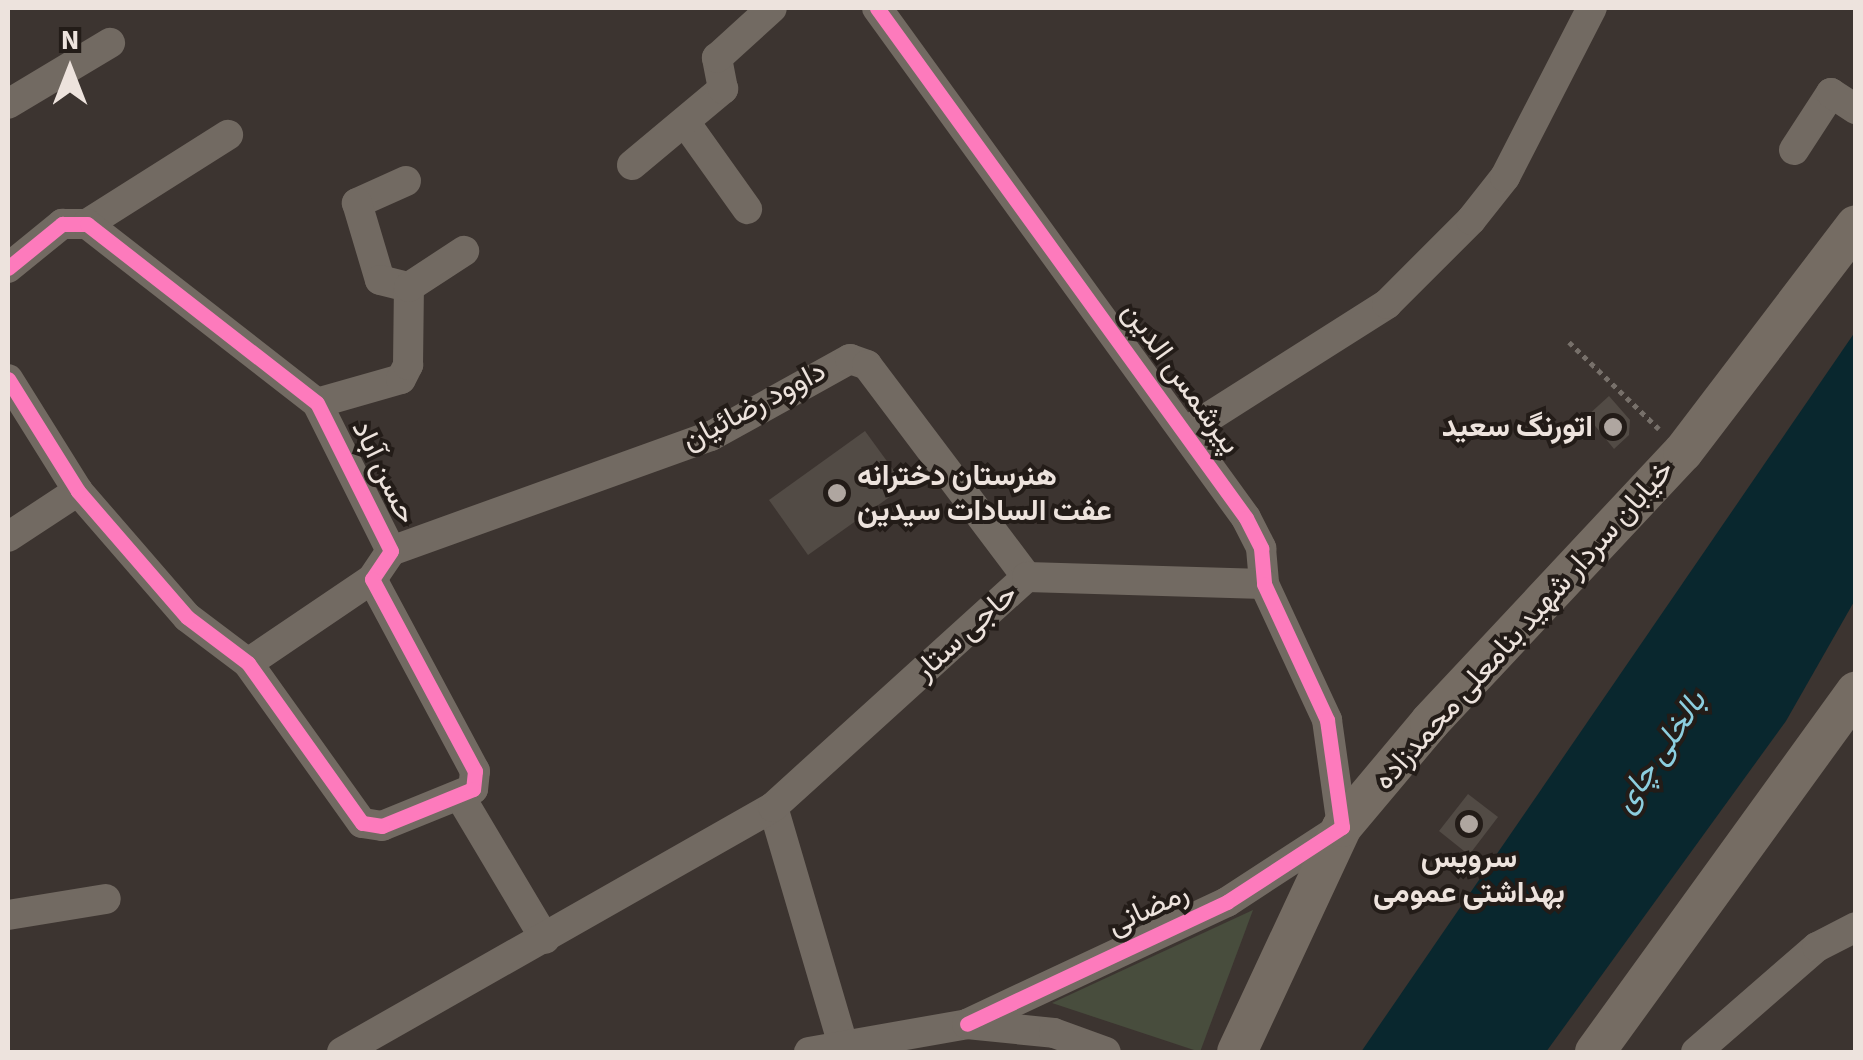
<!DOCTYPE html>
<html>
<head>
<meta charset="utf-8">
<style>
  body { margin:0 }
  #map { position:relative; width:1863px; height:1060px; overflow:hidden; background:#3c3430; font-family:"Source Sans 3",Vazirmatn,sans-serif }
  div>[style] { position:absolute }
  .green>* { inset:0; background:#484d3d }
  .water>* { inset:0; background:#09272e }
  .building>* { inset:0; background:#524b45 }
  .path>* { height:5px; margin-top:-2.5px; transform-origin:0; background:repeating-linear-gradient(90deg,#77706a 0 5px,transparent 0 10px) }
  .minor>* { height:30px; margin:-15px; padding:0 15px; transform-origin:15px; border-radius:15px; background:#726a62 }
  .secondary>* { height:40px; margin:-20px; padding:0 20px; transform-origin:20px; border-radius:20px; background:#756c63 }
  .cycleway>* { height:15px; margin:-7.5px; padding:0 7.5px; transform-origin:7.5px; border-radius:7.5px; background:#fd7abc }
  .dots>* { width:28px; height:28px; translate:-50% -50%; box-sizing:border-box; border:5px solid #231c18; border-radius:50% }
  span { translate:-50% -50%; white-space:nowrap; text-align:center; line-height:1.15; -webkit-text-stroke:8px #231c18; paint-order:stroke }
  .street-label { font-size:30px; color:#ede3dd }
  .poi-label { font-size:30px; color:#ede3dd; font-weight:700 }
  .right { translate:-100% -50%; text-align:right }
  .left { translate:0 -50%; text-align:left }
  .water-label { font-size:32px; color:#8ccedf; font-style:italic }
  .frame { position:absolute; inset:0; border:10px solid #ede3dd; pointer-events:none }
  .north { position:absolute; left:20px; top:20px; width:100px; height:100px; -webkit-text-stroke:8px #231c18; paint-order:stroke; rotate:0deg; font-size:28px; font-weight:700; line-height:40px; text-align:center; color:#ede3dd }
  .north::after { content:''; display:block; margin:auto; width:35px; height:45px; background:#ede3dd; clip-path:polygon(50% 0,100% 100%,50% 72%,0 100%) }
</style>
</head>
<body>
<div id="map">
  <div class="green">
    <i style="clip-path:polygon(1253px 910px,1200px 1052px,1052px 1003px)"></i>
  </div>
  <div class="water">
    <i style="clip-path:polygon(1855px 332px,1855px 600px,1786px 721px,1546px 1052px,1361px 1052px)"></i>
  </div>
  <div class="building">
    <i style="clip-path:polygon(1609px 396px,1630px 420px,1629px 435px,1614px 449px,1587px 416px)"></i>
    <i style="clip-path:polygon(865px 431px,905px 486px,808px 555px,769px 500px)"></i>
    <i style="clip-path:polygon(1468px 794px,1498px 817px,1469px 855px,1439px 831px)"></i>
  </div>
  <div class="path">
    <i style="left:1569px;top:342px;width:125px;rotate:44deg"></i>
  </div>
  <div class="minor">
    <i style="left:877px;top:8px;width:629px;rotate:54.11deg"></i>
    <i style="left:1246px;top:518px;width:34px;rotate:63deg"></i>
    <i style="left:1261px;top:548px;width:36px;rotate:85deg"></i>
    <i style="left:1264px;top:584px;width:150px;rotate:65.1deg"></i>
    <i style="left:1327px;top:720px;width:108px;rotate:82deg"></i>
    <i style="left:1342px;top:827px;width:137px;rotate:146.9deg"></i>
    <i style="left:1227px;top:902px;width:287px;rotate:154.9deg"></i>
    <i style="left:8px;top:104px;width:119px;rotate:-30.9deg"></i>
    <i style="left:685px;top:122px;width:107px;rotate:54.5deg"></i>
    <i style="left:1794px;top:150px;width:68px;rotate:-57deg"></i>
    <i style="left:1831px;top:93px;width:30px;rotate:33deg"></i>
    <i style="left:632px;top:165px;width:119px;rotate:-39.9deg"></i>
    <i style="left:723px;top:89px;width:32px;rotate:-101deg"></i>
    <i style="left:717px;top:58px;width:74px;rotate:-42.3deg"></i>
    <i style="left:406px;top:181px;width:54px;rotate:155.8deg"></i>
    <i style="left:357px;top:203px;width:80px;rotate:73.4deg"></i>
    <i style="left:380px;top:280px;width:30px;rotate:14deg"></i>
    <i style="left:87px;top:224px;width:167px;rotate:-32.3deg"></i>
    <i style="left:8px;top:268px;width:70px;rotate:-39.2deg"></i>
    <i style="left:62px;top:224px;width:25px"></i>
    <i style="left:87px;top:224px;width:291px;rotate:37.9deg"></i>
    <i style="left:317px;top:403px;width:165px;rotate:63.4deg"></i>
    <i style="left:391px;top:551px;width:34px;rotate:124deg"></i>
    <i style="left:372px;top:579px;width:218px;rotate:61.8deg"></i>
    <i style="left:475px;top:771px;width:18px;rotate:96deg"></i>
    <i style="left:473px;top:789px;width:98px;rotate:157.9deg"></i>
    <i style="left:382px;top:826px;width:20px;rotate:-171deg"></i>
    <i style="left:362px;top:823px;width:196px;rotate:-125.5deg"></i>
    <i style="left:248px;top:663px;width:76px;rotate:-143deg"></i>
    <i style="left:187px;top:617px;width:167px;rotate:-130.9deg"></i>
    <i style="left:78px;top:491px;width:132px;rotate:-122deg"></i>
    <i style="left:317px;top:403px;width:87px;rotate:-15.9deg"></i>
    <i style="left:401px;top:379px;width:16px;rotate:-63deg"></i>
    <i style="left:408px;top:365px;width:78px;rotate:-89.3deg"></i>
    <i style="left:409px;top:287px;width:66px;rotate:-33.2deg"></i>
    <i style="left:1187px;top:431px;width:237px;rotate:-32.4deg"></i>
    <i style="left:1387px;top:304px;width:119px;rotate:-45deg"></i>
    <i style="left:1471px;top:220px;width:55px;rotate:-51.7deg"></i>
    <i style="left:1505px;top:177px;width:190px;rotate:-62.8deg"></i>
    <i style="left:8px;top:537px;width:84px;rotate:-33.3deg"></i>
    <i style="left:391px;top:551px;width:340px;rotate:-19.8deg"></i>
    <i style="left:711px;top:436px;width:159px;rotate:-29deg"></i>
    <i style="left:850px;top:359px;width:18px;rotate:19deg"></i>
    <i style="left:867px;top:365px;width:266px;rotate:53deg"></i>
    <i style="left:248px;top:663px;width:150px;rotate:-34.1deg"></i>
    <i style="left:461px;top:798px;width:164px;rotate:59.2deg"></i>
    <i style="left:773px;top:807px;width:248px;rotate:73.6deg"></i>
    <i style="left:8px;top:915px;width:99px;rotate:-9.3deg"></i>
    <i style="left:342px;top:1052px;width:496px;rotate:-29.6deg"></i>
    <i style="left:773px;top:807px;width:343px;rotate:-42.2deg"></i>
    <i style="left:1027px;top:577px;width:237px;rotate:1.7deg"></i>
    <i style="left:809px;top:1052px;width:160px;rotate:-10deg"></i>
    <i style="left:967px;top:1024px;width:87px;rotate:5.9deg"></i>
    <i style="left:1054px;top:1033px;width:55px;rotate:20.1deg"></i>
    <i style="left:1696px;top:1052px;width:160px;rotate:-41deg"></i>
    <i style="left:1817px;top:947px;width:44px;rotate:-27.1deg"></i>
  </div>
  <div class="secondary">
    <i style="left:1237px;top:1052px;width:248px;rotate:-65deg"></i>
    <i style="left:1342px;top:827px;width:137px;rotate:-50deg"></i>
    <i style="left:1430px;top:722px;width:370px;rotate:-46.9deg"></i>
    <i style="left:1683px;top:452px;width:285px;rotate:-52.7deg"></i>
    <i style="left:1595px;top:1052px;width:445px;rotate:-54.1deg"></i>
  </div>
  <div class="cycleway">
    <i style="left:877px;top:8px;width:629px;rotate:54.11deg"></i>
    <i style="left:1246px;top:518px;width:34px;rotate:63deg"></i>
    <i style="left:1261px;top:548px;width:36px;rotate:85deg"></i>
    <i style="left:1264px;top:584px;width:150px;rotate:65.1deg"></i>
    <i style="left:1327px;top:720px;width:108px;rotate:82deg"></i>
    <i style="left:1342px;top:827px;width:137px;rotate:146.9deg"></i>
    <i style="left:1227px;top:902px;width:287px;rotate:154.9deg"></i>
    <i style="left:8px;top:268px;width:70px;rotate:-39.2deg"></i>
    <i style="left:62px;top:224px;width:25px"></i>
    <i style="left:87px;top:224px;width:291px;rotate:37.9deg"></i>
    <i style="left:317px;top:403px;width:165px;rotate:63.4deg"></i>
    <i style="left:391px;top:551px;width:34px;rotate:124deg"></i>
    <i style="left:372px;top:579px;width:218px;rotate:61.8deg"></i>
    <i style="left:475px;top:771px;width:18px;rotate:96deg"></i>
    <i style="left:473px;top:789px;width:98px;rotate:157.9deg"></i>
    <i style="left:382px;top:826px;width:20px;rotate:-171deg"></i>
    <i style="left:362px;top:823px;width:196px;rotate:-125.5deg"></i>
    <i style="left:248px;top:663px;width:76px;rotate:-143deg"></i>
    <i style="left:187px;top:617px;width:167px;rotate:-130.9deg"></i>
    <i style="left:78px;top:491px;width:132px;rotate:-122deg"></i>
  </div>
  <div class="dots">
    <i style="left:1613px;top:427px;background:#afa6a0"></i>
    <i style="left:837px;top:493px;background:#afa6a0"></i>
    <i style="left:1469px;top:824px;background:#afa6a0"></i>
  </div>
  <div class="street-label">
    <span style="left:1181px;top:378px;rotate:54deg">پیرشمس الدین</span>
    <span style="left:754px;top:406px;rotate:-28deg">داوود رضائیان</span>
    <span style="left:384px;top:472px;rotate:64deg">حسن آباد</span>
    <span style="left:1524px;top:625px;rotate:-48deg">خیابان سردار شهید بنامعلی محمدزاده</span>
    <span style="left:966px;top:632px;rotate:-42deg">حاجی ستار</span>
    <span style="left:1148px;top:909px;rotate:-25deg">رمضانی</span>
  </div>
  <div class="poi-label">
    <span class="right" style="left:1593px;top:427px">اتورنگ سعید</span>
    <span class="left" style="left:857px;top:493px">هنرستان دخترانه<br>عفت السادات سیدین</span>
    <span style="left:1469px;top:875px">سرویس<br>بهداشتی عمومی</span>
  </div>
  <div class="water-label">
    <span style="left:1660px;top:752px;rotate:-56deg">بالخلی چای</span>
  </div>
  <div class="frame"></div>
  <div class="north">N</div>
</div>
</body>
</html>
